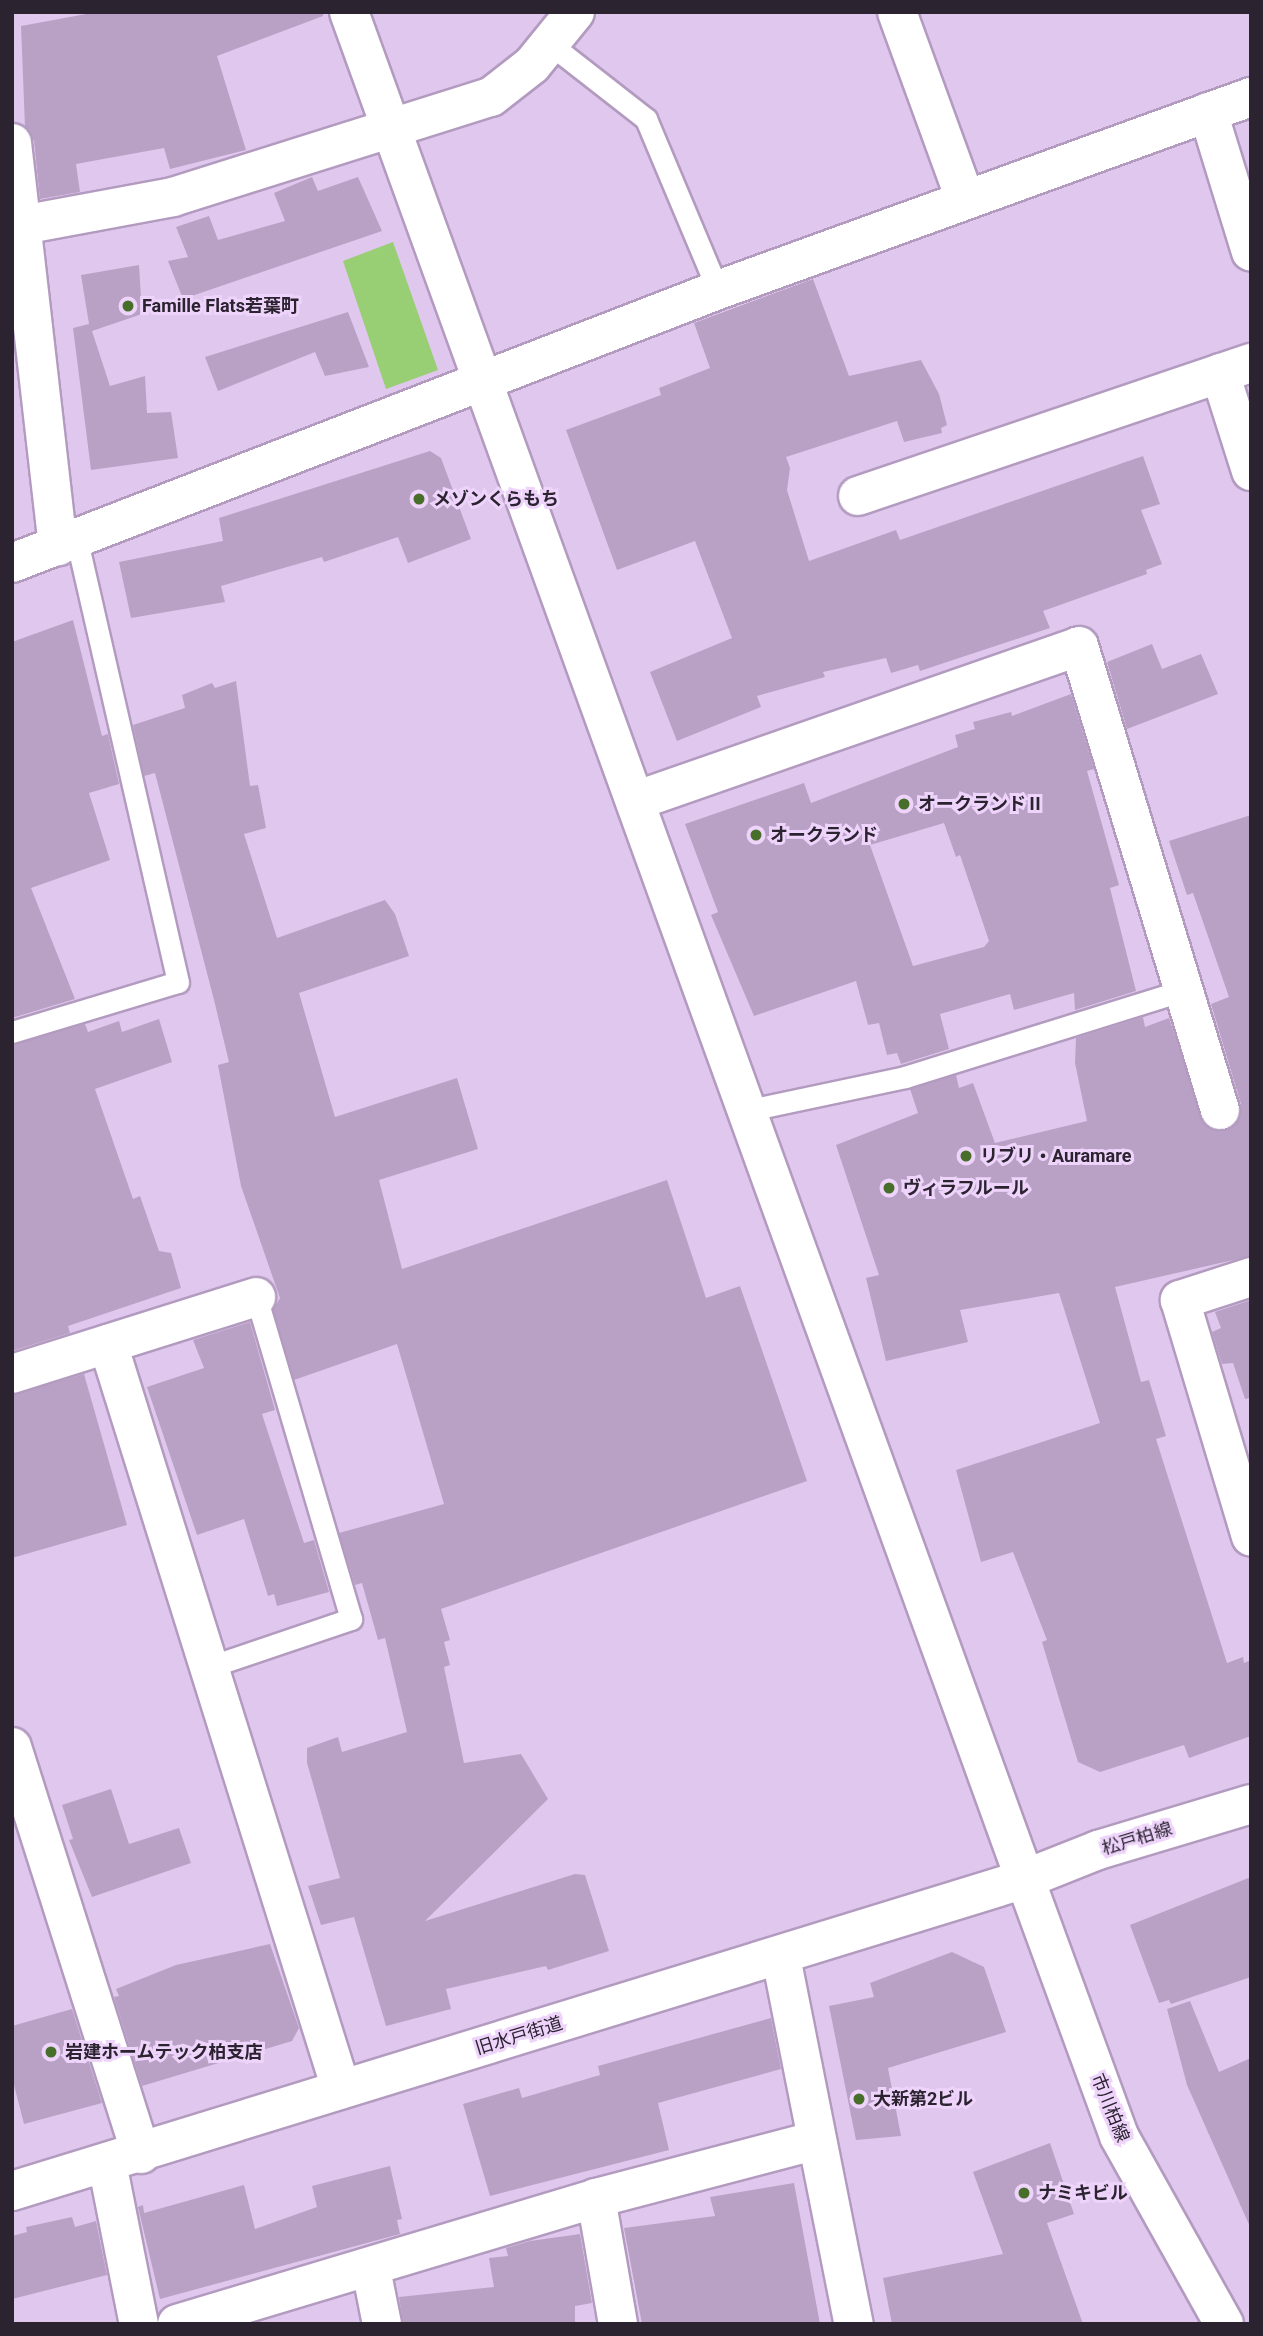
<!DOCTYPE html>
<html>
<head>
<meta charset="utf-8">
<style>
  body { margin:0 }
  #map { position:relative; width:1263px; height:2336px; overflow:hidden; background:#e0c7ee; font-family:Roboto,"Noto Sans JP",sans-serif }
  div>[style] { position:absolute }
  .green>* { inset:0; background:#98ce74 }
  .building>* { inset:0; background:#b9a1c6 }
  .roads { filter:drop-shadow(2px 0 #b39bc0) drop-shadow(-2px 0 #b39bc0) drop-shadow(0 2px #b39bc0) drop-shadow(0 -2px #b39bc0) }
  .service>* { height:21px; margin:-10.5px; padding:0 10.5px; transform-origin:10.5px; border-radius:10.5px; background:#fff }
  .minor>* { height:38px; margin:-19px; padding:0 19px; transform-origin:19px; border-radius:19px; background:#fff }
  .tertiary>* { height:38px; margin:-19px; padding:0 19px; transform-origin:19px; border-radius:19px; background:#fff }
  .secondary>* { height:38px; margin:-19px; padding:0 19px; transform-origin:19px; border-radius:19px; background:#fff }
  .primary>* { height:38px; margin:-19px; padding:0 19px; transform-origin:19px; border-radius:19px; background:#fff }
  .dots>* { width:19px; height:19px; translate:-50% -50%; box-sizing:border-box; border:4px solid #eed4fb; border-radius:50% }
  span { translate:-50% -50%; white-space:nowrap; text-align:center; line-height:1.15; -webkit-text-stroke:6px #eed4fb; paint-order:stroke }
  .poi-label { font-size:18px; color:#2c2331; font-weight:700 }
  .left { translate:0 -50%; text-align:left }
  .street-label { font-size:18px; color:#2c2331 }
  .frame { position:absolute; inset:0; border:14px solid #2c2331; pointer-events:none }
</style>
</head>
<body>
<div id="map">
  <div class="green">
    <i style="clip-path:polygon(393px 242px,438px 370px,386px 389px,343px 261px)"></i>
  </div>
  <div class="building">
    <i style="clip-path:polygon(97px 12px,323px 12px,323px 16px,217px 56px,246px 150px,170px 169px,164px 148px,76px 164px,80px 192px,40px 199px,34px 141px,25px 127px,21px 26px)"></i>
    <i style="clip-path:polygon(312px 177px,318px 191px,358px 177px,382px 231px,183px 299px,168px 261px,188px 257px,176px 227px,209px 216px,218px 240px,285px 221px,274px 193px)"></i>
    <i style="clip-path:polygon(139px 265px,142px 314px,92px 331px,110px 386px,145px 376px,147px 413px,171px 412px,178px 458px,91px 470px,73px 328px,89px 324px,81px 275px)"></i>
    <i style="clip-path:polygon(813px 279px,849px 376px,921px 360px,939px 394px,947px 425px,941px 428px,942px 433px,904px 442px,897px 421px,786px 457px,790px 468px,787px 490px,809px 561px,896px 530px,900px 540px,1143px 456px,1160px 504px,1141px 510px,1162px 564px,1146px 570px,1147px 574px,1043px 611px,1050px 628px,920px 671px,918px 665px,891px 673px,886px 658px,823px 672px,825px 677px,757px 696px,761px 707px,677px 741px,650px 672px,732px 638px,695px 541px,617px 570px,566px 430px,661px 395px,659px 388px,710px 368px,694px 323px)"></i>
    <i style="clip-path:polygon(348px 312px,369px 367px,325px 376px,315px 352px,218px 391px,205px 357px)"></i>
    <i style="clip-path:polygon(430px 451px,441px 458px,471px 539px,408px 563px,398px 537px,324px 562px,322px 557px,221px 586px,225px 602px,131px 618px,119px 562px,223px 541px,219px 518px)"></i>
    <i style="clip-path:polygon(73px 620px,102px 736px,108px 734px,119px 784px,89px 793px,110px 860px,31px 888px,75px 999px,12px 1018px,12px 642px)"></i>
    <i style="clip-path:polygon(1152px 644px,1162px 669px,1201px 654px,1218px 694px,1127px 729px,1107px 662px)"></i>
    <i style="clip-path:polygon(236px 681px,250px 786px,258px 785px,266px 828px,244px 834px,277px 938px,385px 900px,395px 914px,409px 956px,299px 993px,335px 1117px,457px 1078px,478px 1149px,379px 1180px,402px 1269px,667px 1180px,706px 1298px,740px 1286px,807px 1481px,441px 1609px,450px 1640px,444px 1642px,450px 1665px,444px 1667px,464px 1763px,521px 1754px,548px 1799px,425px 1921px,575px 1874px,585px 1875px,609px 1951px,548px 1970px,546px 1966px,446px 1989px,451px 2009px,386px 2026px,354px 1917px,321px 1925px,308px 1886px,340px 1878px,307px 1763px,307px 1748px,338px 1737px,342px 1752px,407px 1732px,385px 1638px,378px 1640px,362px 1583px,355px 1585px,339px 1533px,444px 1504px,397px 1344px,294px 1380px,273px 1310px,280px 1298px,241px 1186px,218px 1065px,229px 1062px,214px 1000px,155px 773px,144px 776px,133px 725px,185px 708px,182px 695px,212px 683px,215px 688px)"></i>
    <i style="clip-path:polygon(evenodd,1071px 694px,1094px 769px,1087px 771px,1119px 885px,1110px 888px,1136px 991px,1075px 1010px,1074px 993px,1014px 1010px,1010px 994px,940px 1014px,949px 1049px,901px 1064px,897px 1053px,887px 1055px,879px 1023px,868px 1025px,856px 981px,754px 1016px,711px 915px,718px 912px,685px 824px,804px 783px,811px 803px,958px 747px,955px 735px,975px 729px,973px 722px,1011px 712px,1012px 716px,1071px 694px,944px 823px,956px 857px,960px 855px,989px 941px,984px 947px,913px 966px,870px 845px,944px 823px)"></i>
    <i style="clip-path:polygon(1251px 815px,1251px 1256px,1115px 1287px,1141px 1382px,1149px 1380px,1166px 1436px,1156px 1439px,1227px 1663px,1243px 1657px,1244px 1663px,1251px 1660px,1251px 1736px,1189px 1758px,1184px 1745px,1100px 1772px,1078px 1762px,1042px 1642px,1047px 1640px,1013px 1552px,981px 1562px,956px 1470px,1100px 1423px,1059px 1293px,960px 1310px,968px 1342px,886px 1361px,866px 1278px,879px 1275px,836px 1145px,918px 1113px,910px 1089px,956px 1075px,959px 1088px,973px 1083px,995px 1143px,1087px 1121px,1075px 1063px,1076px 1038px,1143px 1017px,1145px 1027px,1169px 1018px,1205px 1125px,1216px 1131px,1235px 1125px,1241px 1104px,1211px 1004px,1229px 997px,1193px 893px,1187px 895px,1169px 841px)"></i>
    <i style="clip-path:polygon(159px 1019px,172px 1062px,95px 1089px,133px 1199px,140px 1196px,159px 1251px,171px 1253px,181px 1288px,68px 1326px,70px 1333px,12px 1351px,12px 1045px,85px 1024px,88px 1032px,119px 1021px,122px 1032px)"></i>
    <i style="clip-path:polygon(1251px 1300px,1251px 1398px,1245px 1399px,1233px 1363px,1222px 1364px,1212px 1332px,1221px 1328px,1215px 1312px)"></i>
    <i style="clip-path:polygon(250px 1322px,275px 1410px,262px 1414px,304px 1543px,314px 1540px,329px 1592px,277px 1606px,274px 1594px,268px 1596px,244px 1519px,197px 1535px,147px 1387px,204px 1368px,193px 1340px)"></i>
    <i style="clip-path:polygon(84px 1374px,127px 1525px,12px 1558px,12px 1395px)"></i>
    <i style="clip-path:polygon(111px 1789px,129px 1844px,179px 1828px,191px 1863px,92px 1897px,69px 1840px,73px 1839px,62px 1805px)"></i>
    <i style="clip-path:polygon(1251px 1877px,1251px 1977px,1171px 2004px,1169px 2000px,1159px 2003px,1130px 1925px)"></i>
    <i style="clip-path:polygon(270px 1944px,299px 2028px,292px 2041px,142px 2086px,114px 1997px,119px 1996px,116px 1989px,176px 1965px)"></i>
    <i style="clip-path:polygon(952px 1952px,984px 1967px,1006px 2032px,888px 2068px,901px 2136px,856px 2140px,829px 2006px,874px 1997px,870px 1983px)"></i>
    <i style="clip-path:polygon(1190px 2001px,1219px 2072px,1251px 2058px,1251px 2229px,1187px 2085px,1167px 2009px)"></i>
    <i style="clip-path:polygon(72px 2009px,102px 2103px,24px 2124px,12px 2077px,12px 2026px)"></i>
    <i style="clip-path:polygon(771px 2018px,781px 2069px,658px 2103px,669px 2150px,490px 2196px,463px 2104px,519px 2088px,522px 2098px,600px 2075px,598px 2066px)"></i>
    <i style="clip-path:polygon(1050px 2143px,1074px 2214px,1047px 2223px,1083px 2324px,892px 2324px,883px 2278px,1003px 2254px,973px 2172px)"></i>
    <i style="clip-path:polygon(390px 2166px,402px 2219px,397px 2220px,400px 2234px,160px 2299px,138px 2207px,143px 2205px,144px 2213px,244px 2185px,255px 2229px,317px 2207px,312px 2186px)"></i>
    <i style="clip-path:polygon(794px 2183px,820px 2324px,642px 2324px,624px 2228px,715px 2216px,710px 2197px)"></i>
    <i style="clip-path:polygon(72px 2217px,75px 2227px,96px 2221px,107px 2275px,12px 2299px,12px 2236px,27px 2232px,26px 2227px)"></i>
    <i style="clip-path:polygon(580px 2234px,592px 2303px,575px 2306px,575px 2324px,403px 2324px,399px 2297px,494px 2287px,489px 2258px,508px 2256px,506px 2248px,530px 2241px)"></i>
  </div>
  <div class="roads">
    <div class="service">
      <i style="left:550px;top:44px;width:122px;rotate:38deg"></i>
      <i style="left:646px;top:119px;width:186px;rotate:67.2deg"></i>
      <i style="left:12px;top:1032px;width:173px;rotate:-16.8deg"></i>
      <i style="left:178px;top:982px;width:453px;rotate:-102.9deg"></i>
      <i style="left:749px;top:1110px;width:159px;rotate:-11.9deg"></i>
      <i style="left:905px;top:1077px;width:292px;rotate:-17.3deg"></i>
      <i style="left:209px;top:1667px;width:150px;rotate:-18.7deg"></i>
      <i style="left:351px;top:1619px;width:336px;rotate:-106.4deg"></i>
    </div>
    <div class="minor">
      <i style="left:897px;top:12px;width:199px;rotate:70deg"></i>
      <i style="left:1208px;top:112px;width:146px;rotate:72.9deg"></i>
      <i style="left:12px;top:143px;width:406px;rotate:83.5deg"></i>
      <i style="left:22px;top:225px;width:154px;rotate:-10.5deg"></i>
      <i style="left:173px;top:197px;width:333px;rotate:-17.5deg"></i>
      <i style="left:491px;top:97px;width:52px;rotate:-38deg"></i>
      <i style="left:532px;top:65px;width:68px;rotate:-50.9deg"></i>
      <i style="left:1220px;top:373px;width:103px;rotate:72.4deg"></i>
      <i style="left:858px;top:496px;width:415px;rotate:-18.7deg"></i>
      <i style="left:635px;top:801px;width:470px;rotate:-19.2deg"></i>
      <i style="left:1079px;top:646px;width:485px;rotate:73.1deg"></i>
      <i style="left:1251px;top:1277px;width:75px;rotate:162.1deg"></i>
      <i style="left:1180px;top:1300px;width:247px;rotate:73.3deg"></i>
      <i style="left:108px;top:1344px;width:781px;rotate:72.63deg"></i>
      <i style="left:12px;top:1374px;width:256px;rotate:-17.5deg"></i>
      <i style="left:12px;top:1747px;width:427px;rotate:72.4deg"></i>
      <i style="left:781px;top:1957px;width:374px;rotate:78.8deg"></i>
      <i style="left:107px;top:2163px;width:164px;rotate:78.8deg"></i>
      <i style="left:596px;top:2198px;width:128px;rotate:80.1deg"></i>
      <i style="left:371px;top:2269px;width:56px;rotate:78.7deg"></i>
      <i style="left:177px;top:2324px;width:438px;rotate:-16.7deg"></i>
      <i style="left:596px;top:2198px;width:228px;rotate:-14.7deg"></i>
    </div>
    <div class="tertiary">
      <i style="left:349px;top:12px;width:1986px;rotate:70.1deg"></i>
      <i style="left:12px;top:563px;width:757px;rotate:-21.14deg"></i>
      <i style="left:718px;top:290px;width:567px;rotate:-19.91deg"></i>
    </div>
    <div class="secondary">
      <i style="left:1025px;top:1879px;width:79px;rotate:-21.7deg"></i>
      <i style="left:1098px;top:1850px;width:160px;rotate:-16.7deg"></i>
    </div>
    <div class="primary">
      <i style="left:12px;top:2191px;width:1060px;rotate:-17.12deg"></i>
      <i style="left:1025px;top:1879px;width:274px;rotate:69.9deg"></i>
      <i style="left:1119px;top:2136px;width:215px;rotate:60.8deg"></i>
    </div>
  </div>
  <div class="dots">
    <i style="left:128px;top:306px;background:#486f2a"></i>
    <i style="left:419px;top:499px;background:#486f2a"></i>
    <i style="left:904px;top:804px;background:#486f2a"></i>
    <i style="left:756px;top:835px;background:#486f2a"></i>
    <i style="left:966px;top:1156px;background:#486f2a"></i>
    <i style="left:889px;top:1188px;background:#486f2a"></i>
    <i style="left:51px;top:2052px;background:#486f2a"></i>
    <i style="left:859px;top:2099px;background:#486f2a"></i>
    <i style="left:1024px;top:2193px;background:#486f2a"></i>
  </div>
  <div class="poi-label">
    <span class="left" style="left:142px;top:306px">Famille Flats若葉町</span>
    <span class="left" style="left:433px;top:499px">メゾンくらもち</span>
    <span class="left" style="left:918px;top:804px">オークランドⅡ</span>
    <span class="left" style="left:770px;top:835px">オークランド</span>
    <span class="left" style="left:980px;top:1156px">リブリ・Auramare</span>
    <span class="left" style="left:903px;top:1188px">ヴィラフルール</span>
    <span class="left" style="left:65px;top:2052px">岩建ホームテック柏支店</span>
    <span class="left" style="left:873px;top:2099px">大新第2ビル</span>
    <span class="left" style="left:1038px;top:2193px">ナミキビル</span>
  </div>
  <div class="street-label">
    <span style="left:1137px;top:1839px;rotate:-17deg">松戸柏線</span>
    <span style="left:519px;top:2036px;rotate:-17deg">旧水戸街道</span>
    <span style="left:1110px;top:2108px;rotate:68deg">市川柏線</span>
  </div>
  <div class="frame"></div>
</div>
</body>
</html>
